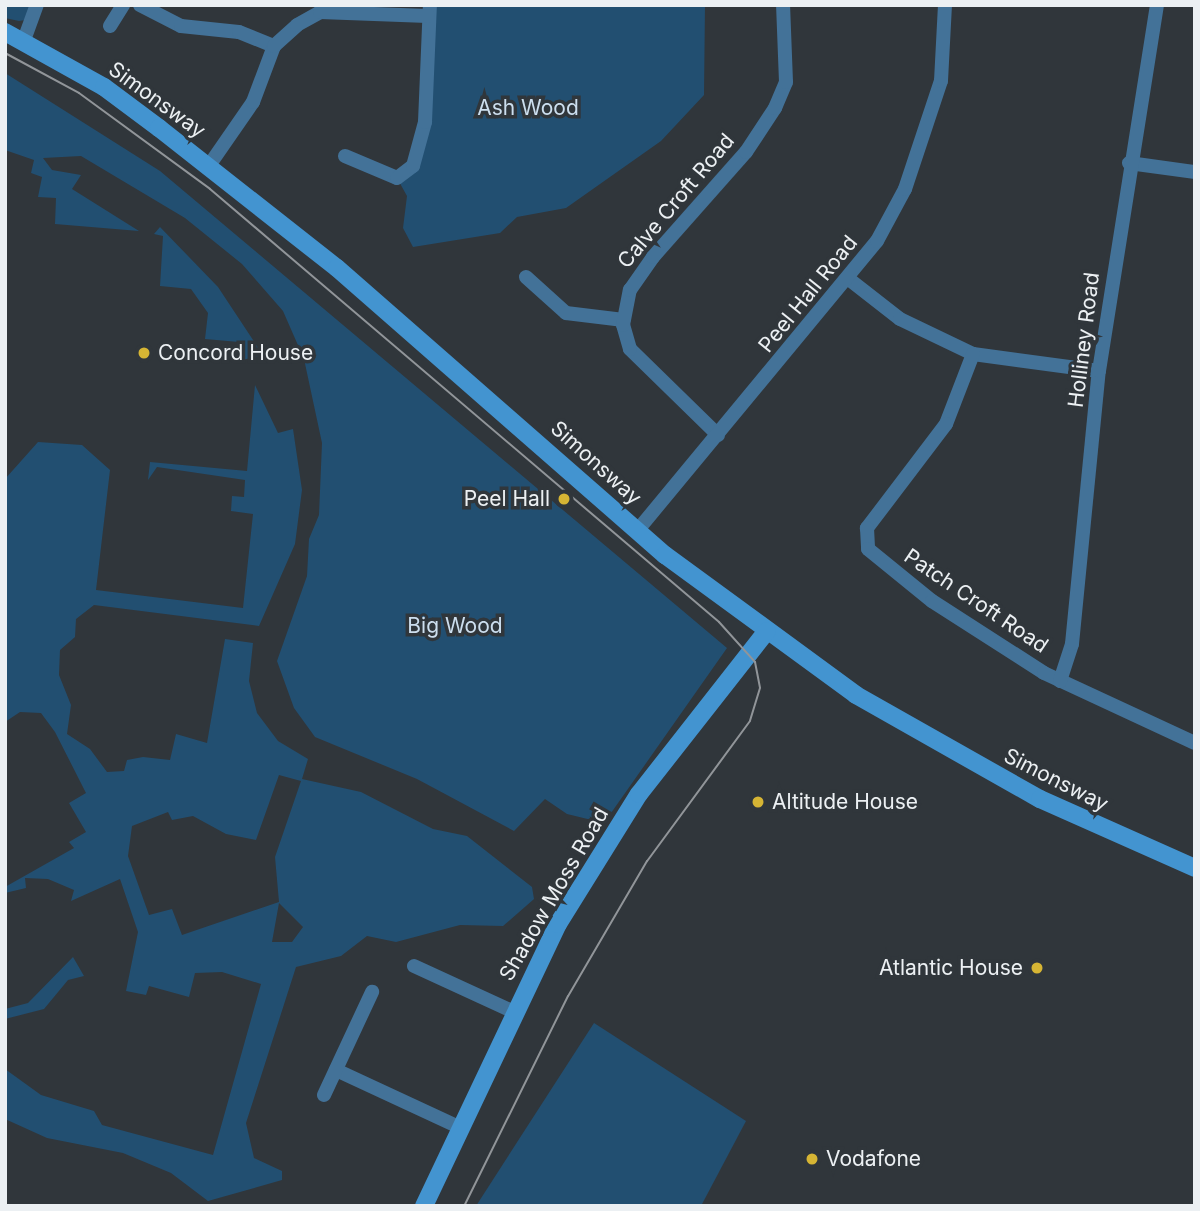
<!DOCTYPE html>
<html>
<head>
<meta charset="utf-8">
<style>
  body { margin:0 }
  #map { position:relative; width:1200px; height:1211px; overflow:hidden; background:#30363b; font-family:Inter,sans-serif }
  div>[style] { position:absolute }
  .green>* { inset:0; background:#224f71 }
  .street>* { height:14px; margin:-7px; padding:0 7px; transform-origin:7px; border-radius:7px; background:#437298 }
  .secondary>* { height:18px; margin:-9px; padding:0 9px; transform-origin:9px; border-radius:9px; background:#4394d0 }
  .tram>* { height:2px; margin:-1px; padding:0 1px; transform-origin:1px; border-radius:1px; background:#919599 }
  .dots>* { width:19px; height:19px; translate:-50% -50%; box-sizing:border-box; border:4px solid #30363b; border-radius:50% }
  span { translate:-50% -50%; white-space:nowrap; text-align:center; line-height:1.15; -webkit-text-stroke:7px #30363b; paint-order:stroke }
  .street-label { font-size:21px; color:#ecf0f3 }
  .park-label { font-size:21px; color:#ccdeee }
  .poi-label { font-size:21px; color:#ecf0f3 }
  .left { translate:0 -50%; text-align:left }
  .right { translate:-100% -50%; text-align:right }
  .frame { position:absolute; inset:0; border:7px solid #ecf0f3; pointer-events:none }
</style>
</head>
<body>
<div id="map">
  <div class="green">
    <i style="clip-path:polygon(5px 5px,37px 5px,31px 19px,19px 21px,5px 18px)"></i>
    <i style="clip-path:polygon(430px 5px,705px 5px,704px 95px,661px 141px,566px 208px,517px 217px,500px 233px,413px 247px,403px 228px,407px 196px,397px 178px,413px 166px,425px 122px)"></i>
    <i style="clip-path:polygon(5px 73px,160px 171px,727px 648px,604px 823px,567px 814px,545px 799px,514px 831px,417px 779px,315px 737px,294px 708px,277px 661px,307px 576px,309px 539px,319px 515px,322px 443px,304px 359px,283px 311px,242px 264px,185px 218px,81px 156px,43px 158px,52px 170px,81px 175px,72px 189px,139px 231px,55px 224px,56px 198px,38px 197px,42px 177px,31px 173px,34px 160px,5px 150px)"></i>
    <i style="clip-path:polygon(160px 227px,218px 287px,263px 355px,238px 361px,239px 342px,205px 339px,208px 313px,191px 289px,160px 286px,163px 236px,154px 234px)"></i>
    <i style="clip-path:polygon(evenodd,255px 385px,278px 433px,293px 429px,302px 490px,295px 544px,259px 626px,94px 605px,76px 619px,75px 637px,60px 650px,59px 675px,71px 705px,67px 734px,90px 749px,107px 772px,124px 771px,127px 760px,143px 757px,170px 760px,176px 734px,207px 743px,225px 639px,253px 643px,249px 681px,257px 713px,278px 741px,308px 759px,302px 779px,361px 792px,433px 829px,467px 836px,532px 887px,534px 899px,503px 926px,460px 925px,396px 942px,367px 936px,341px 956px,296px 967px,246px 1123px,254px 1158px,282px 1171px,282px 1180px,208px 1201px,171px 1173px,123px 1153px,47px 1138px,5px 1119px,5px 1069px,41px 1095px,94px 1111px,102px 1125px,213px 1155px,261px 984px,222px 972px,195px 973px,189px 997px,149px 986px,146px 995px,126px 991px,138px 932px,120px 879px,71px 901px,74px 890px,48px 879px,25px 878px,26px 888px,5px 893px,5px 887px,74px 848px,69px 842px,86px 832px,69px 803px,86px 793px,55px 732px,41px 713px,20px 712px,5px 722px,5px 479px,38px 442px,82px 445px,110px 470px,96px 590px,243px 608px,253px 514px,231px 511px,232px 496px,244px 497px,245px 480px,157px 467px,148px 480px,150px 462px,247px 471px,255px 385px,279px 775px,301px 781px,275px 857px,279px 902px,182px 935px,172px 909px,149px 915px,128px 856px,132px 826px,168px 812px,172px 820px,193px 816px,226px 834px,256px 840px,279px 775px,255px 385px,279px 903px,303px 927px,292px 942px,272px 942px,279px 903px)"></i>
    <i style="clip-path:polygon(73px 957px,84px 976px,68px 980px,44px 1009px,5px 1019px,5px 1009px,28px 1003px)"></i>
    <i style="clip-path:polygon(594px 1023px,746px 1121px,701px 1206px,476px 1206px)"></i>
  </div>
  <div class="street">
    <i style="left:140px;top:5px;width:46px;rotate:27.1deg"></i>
    <i style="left:181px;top:26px;width:58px;rotate:5.9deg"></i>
    <i style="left:239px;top:32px;width:38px;rotate:22deg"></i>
    <i style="left:110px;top:26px;width:25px;rotate:-58deg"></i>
    <i style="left:24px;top:40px;width:37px;rotate:-70deg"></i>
    <i style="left:345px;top:156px;width:56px;rotate:22.9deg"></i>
    <i style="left:397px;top:178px;width:20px;rotate:-37deg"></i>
    <i style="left:413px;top:166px;width:46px;rotate:-74.7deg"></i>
    <i style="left:425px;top:122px;width:117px;rotate:-87.6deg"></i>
    <i style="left:1129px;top:163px;width:67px;rotate:7.8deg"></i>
    <i style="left:208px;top:167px;width:79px;rotate:-55.3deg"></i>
    <i style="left:253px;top:102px;width:60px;rotate:-69.4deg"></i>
    <i style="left:274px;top:46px;width:31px;rotate:-42deg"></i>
    <i style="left:297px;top:25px;width:26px;rotate:-29deg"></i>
    <i style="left:320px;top:12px;width:108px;rotate:2.1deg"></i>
    <i style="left:526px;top:277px;width:54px;rotate:42deg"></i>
    <i style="left:566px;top:313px;width:58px;rotate:6.9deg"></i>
    <i style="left:850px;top:280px;width:63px;rotate:38deg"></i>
    <i style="left:900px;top:319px;width:81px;rotate:25.6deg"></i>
    <i style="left:973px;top:354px;width:127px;rotate:7.7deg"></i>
    <i style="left:973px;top:354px;width:75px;rotate:111.1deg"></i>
    <i style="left:946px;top:424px;width:131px;rotate:127.2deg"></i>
    <i style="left:867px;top:528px;width:21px;rotate:87deg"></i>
    <i style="left:868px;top:549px;width:82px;rotate:39.1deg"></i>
    <i style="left:932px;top:601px;width:133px;rotate:32.7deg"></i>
    <i style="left:1044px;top:673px;width:166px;rotate:24.9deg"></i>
    <i style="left:718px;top:435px;width:123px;rotate:-135.7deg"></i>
    <i style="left:630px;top:349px;width:25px;rotate:-106deg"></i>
    <i style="left:623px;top:325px;width:36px;rotate:-79deg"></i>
    <i style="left:630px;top:290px;width:40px;rotate:-55.1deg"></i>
    <i style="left:653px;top:257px;width:140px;rotate:-48.5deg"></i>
    <i style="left:746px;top:152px;width:53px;rotate:-56.6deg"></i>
    <i style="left:775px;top:108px;width:28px;rotate:-67deg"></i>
    <i style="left:786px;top:82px;width:77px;rotate:-92.2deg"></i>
    <i style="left:637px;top:531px;width:376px;rotate:-50.4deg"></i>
    <i style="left:877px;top:241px;width:59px;rotate:-61.7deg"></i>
    <i style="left:905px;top:189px;width:114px;rotate:-71.6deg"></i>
    <i style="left:941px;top:81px;width:76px;rotate:-87deg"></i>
    <i style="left:1060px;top:681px;width:39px;rotate:-72deg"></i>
    <i style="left:1072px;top:644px;width:274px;rotate:-84.4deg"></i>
    <i style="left:1099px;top:371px;width:371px;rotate:-81deg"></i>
    <i style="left:414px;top:966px;width:110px;rotate:24.7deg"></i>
    <i style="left:336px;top:1070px;width:136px;rotate:24.9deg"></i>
    <i style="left:324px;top:1095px;width:114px;rotate:-65deg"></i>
  </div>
  <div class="secondary">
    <i style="left:5px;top:32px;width:113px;rotate:29.1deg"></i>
    <i style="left:104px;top:87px;width:69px;rotate:36.7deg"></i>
    <i style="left:159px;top:128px;width:226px;rotate:38.2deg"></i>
    <i style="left:337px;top:268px;width:436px;rotate:41.2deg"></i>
    <i style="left:665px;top:555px;width:237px;rotate:36.2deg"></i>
    <i style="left:856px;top:695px;width:211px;rotate:29.5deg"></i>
    <i style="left:1040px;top:799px;width:170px;rotate:24deg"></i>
    <i style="left:424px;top:1206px;width:312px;rotate:-64.6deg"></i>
    <i style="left:558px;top:924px;width:153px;rotate:-58.1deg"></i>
    <i style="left:639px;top:794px;width:207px;rotate:-51.9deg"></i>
  </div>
  <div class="tram">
    <i style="left:5px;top:53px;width:84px;rotate:28.4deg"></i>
    <i style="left:79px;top:93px;width:162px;rotate:36.2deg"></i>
    <i style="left:210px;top:189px;width:668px;rotate:40.39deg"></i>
    <i style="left:719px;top:622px;width:54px;rotate:48deg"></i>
    <i style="left:755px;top:662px;width:26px;rotate:79deg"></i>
    <i style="left:760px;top:688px;width:34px;rotate:107deg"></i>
    <i style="left:750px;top:721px;width:174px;rotate:126.3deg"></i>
    <i style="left:647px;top:861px;width:156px;rotate:120.3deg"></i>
    <i style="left:568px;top:996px;width:234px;rotate:116.3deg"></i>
  </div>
  <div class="dots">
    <i style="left:144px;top:353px;background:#d6b534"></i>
    <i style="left:564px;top:499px;background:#d6b534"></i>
    <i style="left:758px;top:802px;background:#d6b534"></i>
    <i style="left:1037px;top:968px;background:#d6b534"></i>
    <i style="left:812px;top:1159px;background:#d6b534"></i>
  </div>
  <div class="street-label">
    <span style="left:157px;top:100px;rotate:36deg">Simonsway</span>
    <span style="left:676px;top:201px;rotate:-50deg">Calve Croft Road</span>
    <span style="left:808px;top:294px;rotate:-51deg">Peel Hall Road</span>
    <span style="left:1084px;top:340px;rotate:-83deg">Holliney Road</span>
    <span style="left:596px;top:463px;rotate:42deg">Simonsway</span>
    <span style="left:976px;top:601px;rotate:34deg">Patch Croft Road</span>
    <span style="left:1056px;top:780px;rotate:27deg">Simonsway</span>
    <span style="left:554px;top:894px;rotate:-60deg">Shadow Moss Road</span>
  </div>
  <div class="park-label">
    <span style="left:528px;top:108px">Ash Wood</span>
    <span style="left:455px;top:626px">Big Wood</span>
  </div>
  <div class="poi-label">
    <span class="left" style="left:158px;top:353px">Concord House</span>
    <span class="right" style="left:550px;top:499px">Peel Hall</span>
    <span class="left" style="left:772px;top:802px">Altitude House</span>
    <span class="right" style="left:1023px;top:968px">Atlantic House</span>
    <span class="left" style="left:826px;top:1159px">Vodafone</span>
  </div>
  <div class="frame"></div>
</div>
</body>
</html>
